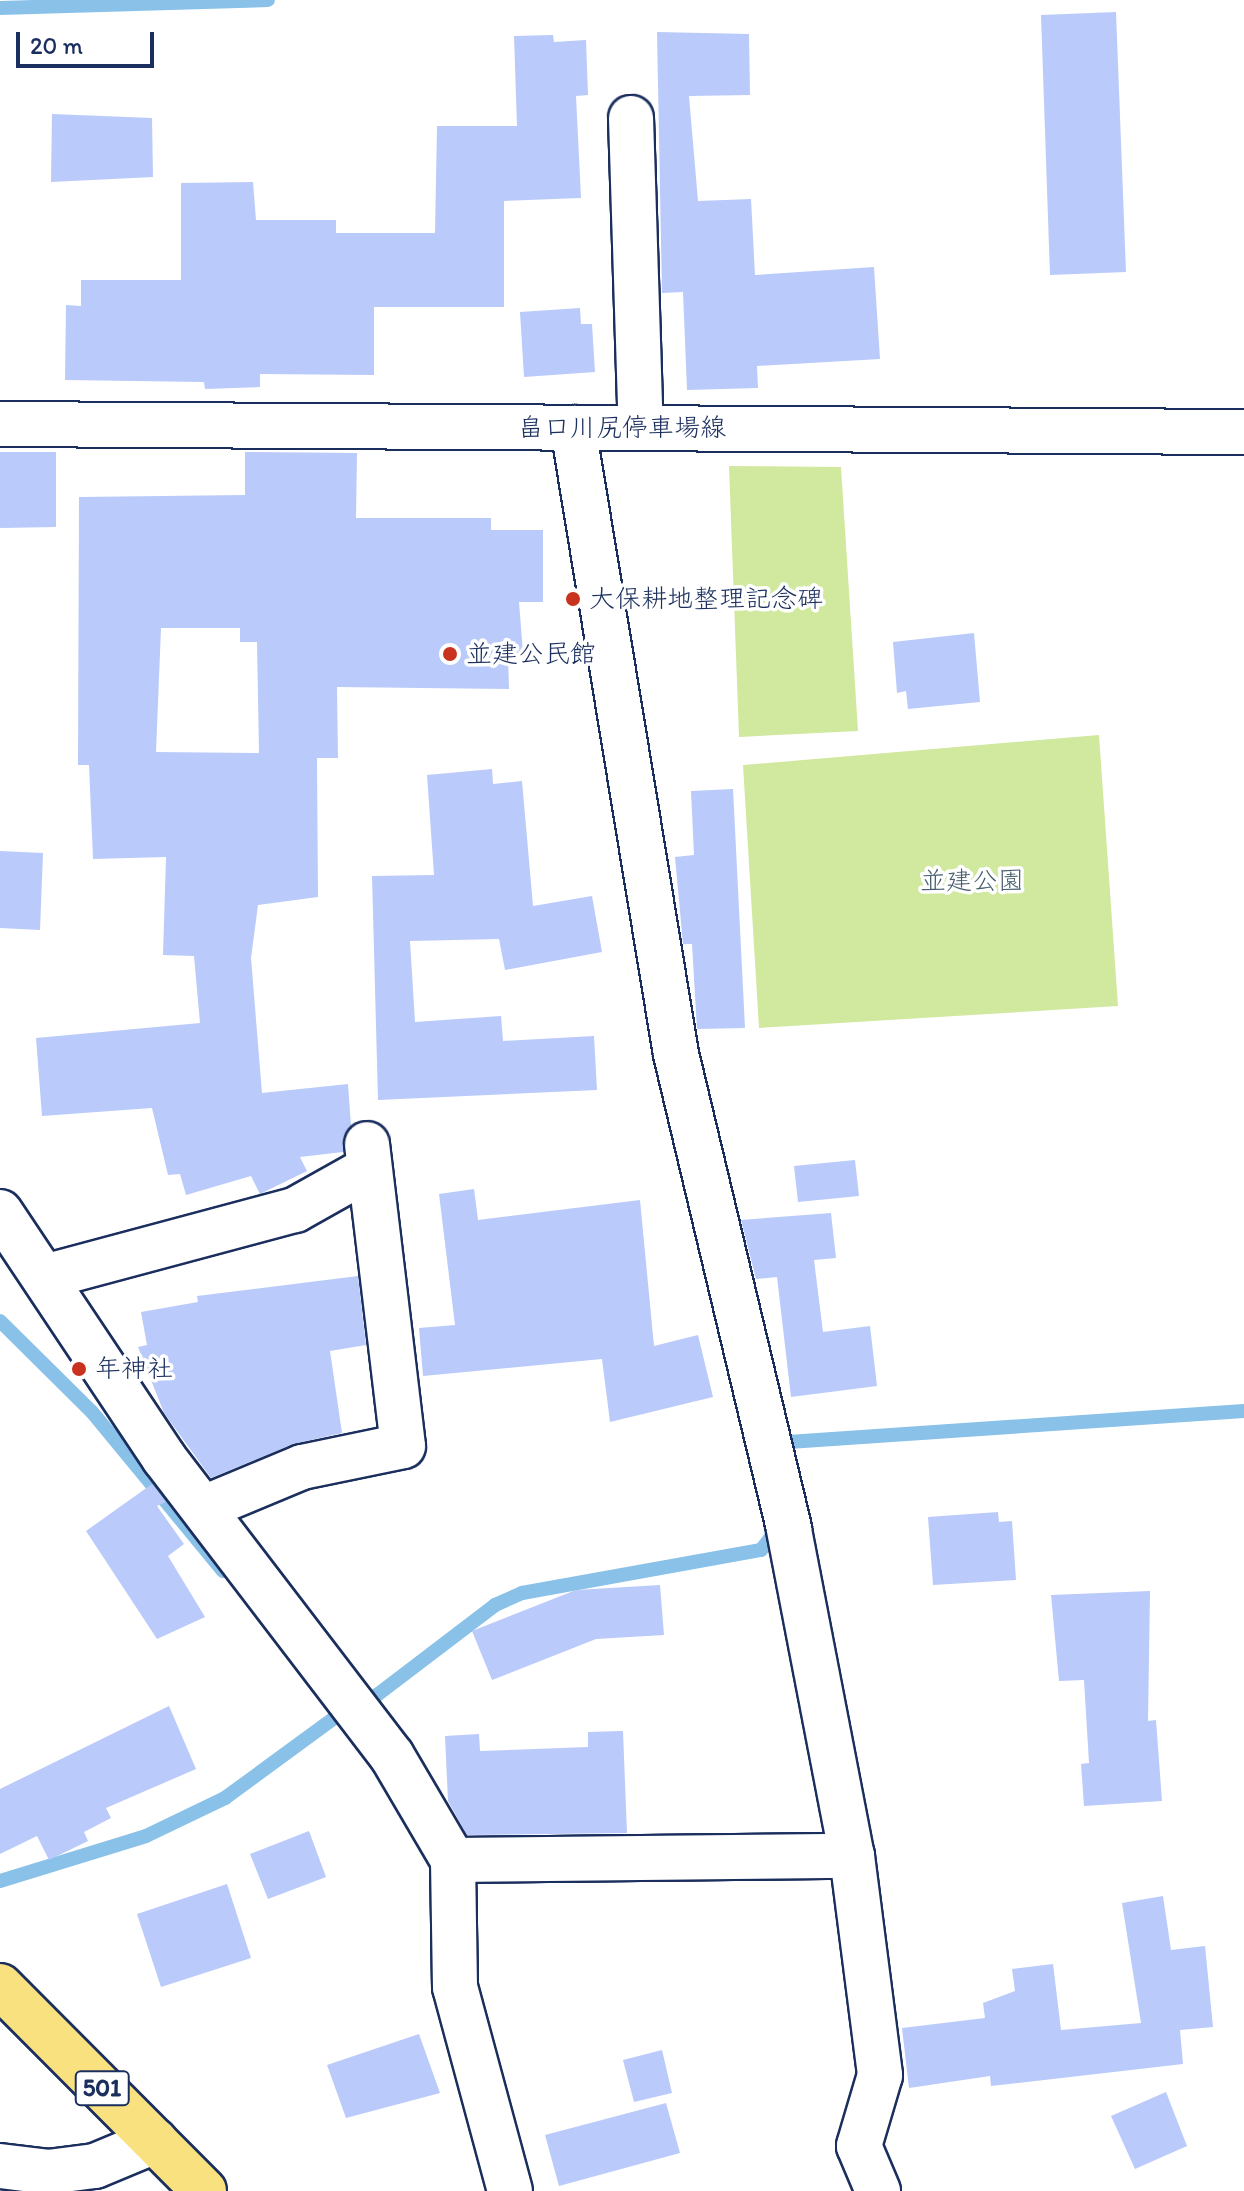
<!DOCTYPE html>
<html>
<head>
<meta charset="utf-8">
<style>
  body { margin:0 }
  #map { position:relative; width:1244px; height:2191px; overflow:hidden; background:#fff; font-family:Itim,"Klee One",sans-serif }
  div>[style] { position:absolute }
  .green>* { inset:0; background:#d0e99f }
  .stream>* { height:14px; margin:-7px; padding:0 7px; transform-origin:7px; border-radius:7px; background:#89c1e8 }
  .building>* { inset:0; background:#bacafa }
  .roads { filter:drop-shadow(2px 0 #1b2f5e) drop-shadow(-2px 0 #1b2f5e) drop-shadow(0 2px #1b2f5e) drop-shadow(0 -2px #1b2f5e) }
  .street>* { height:44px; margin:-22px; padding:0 22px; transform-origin:22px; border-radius:22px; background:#fff }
  .secondary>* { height:44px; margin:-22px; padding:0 22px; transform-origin:22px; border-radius:22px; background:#fff }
  .highway>* { height:44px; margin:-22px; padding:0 22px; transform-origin:22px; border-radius:22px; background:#fae180 }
  .dots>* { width:22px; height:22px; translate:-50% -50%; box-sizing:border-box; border:4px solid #fff; border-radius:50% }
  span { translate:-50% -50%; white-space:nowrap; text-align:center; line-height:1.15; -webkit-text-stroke:7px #fff; paint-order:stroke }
  .shield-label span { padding:2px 6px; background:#fff; border:2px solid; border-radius:6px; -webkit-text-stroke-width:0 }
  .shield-label { font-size:24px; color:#1b2f5e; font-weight:700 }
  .street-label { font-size:26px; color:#1b2f5e }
  .poi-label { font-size:26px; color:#1b2f5e }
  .left { translate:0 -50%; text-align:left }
  .park-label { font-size:26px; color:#485e6e }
  .scale { position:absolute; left:16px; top:32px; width:138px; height:36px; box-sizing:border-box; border:4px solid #1b2f5e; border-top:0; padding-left:10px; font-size:24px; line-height:28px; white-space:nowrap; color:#1b2f5e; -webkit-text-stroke:6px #fff; paint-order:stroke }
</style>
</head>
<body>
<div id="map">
  <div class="green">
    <i style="clip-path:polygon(729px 466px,841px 467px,858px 731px,739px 737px)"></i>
    <i style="clip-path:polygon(1099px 735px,1118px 1006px,759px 1028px,743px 765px)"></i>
  </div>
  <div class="stream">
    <i style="left:0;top:8px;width:268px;rotate:-1.7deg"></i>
    <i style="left:0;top:1321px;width:129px;rotate:44.7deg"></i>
    <i style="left:92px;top:1412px;width:206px;rotate:50.5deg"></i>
    <i style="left:774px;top:1443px;width:471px;rotate:-3.9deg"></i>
    <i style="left:0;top:1881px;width:153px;rotate:-17.1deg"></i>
    <i style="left:146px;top:1836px;width:88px;rotate:-25.7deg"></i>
    <i style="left:225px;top:1798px;width:144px;rotate:-36.2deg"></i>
    <i style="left:341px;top:1713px;width:40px;rotate:-26.6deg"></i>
    <i style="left:377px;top:1695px;width:148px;rotate:-37.3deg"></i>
    <i style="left:495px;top:1605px;width:30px;rotate:-24deg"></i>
    <i style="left:522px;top:1593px;width:243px;rotate:-10.2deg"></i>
    <i style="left:761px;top:1550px;width:18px;rotate:-52deg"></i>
    <i style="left:772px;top:1536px;width:12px;rotate:-99deg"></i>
  </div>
  <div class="building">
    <i style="clip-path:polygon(1116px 12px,1126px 272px,1050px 275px,1041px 15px)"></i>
    <i style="clip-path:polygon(657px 32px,749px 34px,750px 95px,689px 96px,698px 201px,751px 199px,755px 275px,874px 267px,880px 359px,757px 366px,758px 388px,687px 390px,683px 292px,662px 293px)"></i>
    <i style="clip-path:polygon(553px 35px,554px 42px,586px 40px,588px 95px,576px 96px,581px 198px,504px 201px,504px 307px,374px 307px,374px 375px,260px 374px,260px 387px,205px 389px,204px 382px,65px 380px,66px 305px,81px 306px,81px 280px,181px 280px,181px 183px,253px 182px,256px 220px,336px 220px,336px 233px,435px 233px,437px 126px,517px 126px,514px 36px)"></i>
    <i style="clip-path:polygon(52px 114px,152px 118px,153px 177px,51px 182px)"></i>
    <i style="clip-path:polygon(580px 308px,581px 324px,592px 324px,595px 372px,524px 377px,520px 312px)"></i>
    <i style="clip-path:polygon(0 452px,56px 452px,56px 527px,0 528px)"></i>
    <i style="clip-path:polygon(evenodd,245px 452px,357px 453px,356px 518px,491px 518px,491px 530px,543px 530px,543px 602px,519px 602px,523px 653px,508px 655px,509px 689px,337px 687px,338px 758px,317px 758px,318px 897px,258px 905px,251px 958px,262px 1093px,348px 1084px,351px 1126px,343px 1152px,300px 1157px,307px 1171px,260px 1194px,251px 1176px,186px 1195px,180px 1174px,168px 1175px,152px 1108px,42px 1116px,36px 1038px,200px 1023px,194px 956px,163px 955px,166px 857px,93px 859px,89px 765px,78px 765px,79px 497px,245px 495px,245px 452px,161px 628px,240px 628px,240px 642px,257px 642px,259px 753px,156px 752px,161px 628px)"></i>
    <i style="clip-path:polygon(974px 633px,980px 702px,908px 709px,906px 691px,897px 693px,893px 642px)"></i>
    <i style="clip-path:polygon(492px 769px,493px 784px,522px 781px,533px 906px,592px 896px,602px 952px,505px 970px,499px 939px,410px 941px,415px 1022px,501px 1016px,503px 1041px,594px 1036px,597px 1090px,378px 1100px,372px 876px,434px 875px,427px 775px)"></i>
    <i style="clip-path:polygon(733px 789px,745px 1028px,697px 1029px,692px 944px,683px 944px,675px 857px,694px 855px,691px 791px)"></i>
    <i style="clip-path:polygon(0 851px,43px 853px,40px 930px,0 928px)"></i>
    <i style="clip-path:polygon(855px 1160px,859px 1196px,798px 1202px,794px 1166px)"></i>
    <i style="clip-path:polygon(474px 1189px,478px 1220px,640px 1200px,654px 1346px,698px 1335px,713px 1397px,610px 1422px,602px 1359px,423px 1376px,419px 1328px,455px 1325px,439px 1194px)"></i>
    <i style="clip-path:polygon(831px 1213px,836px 1258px,814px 1260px,823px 1332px,870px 1326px,877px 1386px,791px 1397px,777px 1277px,756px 1279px,741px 1220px)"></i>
    <i style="clip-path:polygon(358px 1276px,366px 1345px,330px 1351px,342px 1433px,293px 1444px,211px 1478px,164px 1413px,138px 1347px,147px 1345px,141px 1312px,198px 1302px,197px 1296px)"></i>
    <i style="clip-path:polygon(152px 1484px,166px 1502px,157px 1506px,184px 1544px,168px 1556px,205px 1617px,157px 1639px,86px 1531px)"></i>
    <i style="clip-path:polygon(998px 1512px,999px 1522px,1012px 1521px,1016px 1580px,933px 1585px,928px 1517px)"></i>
    <i style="clip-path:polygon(660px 1585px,664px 1635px,596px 1639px,492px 1680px,472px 1631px,576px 1590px)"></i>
    <i style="clip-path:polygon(1150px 1591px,1148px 1721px,1156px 1720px,1162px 1801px,1084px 1806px,1081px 1764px,1089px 1763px,1084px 1680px,1059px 1681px,1051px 1595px)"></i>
    <i style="clip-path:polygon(169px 1706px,196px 1769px,106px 1808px,111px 1818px,84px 1832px,88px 1841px,49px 1860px,37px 1836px,0 1854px,0 1789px)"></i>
    <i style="clip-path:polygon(623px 1731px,627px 1833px,467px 1835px,448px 1801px,445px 1736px,479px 1734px,480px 1751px,588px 1747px,588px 1732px)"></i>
    <i style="clip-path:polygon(309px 1831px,326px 1877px,268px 1899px,250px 1854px)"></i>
    <i style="clip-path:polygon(227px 1884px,251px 1958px,161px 1987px,137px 1914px)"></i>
    <i style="clip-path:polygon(1163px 1896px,1171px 1950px,1205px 1946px,1213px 2027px,1180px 2030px,1183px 2064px,991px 2086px,990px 2076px,909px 2088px,902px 2028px,985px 2018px,983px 2003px,1015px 1991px,1012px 1969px,1053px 1964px,1061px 2030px,1141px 2023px,1122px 1903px)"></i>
    <i style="clip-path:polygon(419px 2034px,440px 2093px,346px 2118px,327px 2065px)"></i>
    <i style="clip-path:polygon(662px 2050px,672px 2093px,634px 2102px,623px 2060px)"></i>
    <i style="clip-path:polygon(1166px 2092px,1187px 2146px,1135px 2169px,1111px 2116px)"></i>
    <i style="clip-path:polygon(666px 2103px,680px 2153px,559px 2186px,545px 2135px)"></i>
  </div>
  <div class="roads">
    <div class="street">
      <i style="left:631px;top:118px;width:310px;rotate:88.2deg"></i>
      <i style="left:573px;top:428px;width:634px;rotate:80.66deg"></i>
      <i style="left:676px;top:1054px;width:489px;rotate:76.6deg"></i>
      <i style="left:789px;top:1530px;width:332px;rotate:79.1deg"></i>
      <i style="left:852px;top:1856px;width:221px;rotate:82.7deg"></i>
      <i style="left:880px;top:2075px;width:74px;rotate:106.5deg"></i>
      <i style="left:859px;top:2146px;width:49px;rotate:67.1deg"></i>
      <i style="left:0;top:1212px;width:296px;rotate:56.3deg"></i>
      <i style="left:164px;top:1458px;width:375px;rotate:52.6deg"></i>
      <i style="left:392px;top:1756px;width:121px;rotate:59.6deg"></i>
      <i style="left:453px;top:1860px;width:399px;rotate:-0.6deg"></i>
      <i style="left:48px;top:1276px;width:256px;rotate:-15deg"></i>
      <i style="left:295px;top:1210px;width:84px;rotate:-29.3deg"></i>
      <i style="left:206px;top:1507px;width:104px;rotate:-22.6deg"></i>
      <i style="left:302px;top:1467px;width:103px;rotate:-11.7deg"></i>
      <i style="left:403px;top:1446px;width:304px;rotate:-96.8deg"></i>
      <i style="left:453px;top:1860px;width:127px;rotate:89.1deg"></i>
      <i style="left:455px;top:1987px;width:211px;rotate:74.9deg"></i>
      <i style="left:0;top:2166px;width:48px;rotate:7.1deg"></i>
      <i style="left:48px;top:2172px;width:47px;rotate:-7.3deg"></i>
      <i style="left:95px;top:2166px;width:65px;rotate:-22.6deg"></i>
    </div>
    <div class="secondary">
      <i style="left:0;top:424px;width:1244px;rotate:0.37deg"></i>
    </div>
    <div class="highway">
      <i style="left:0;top:1986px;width:289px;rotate:45.1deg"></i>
    </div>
  </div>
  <div class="dots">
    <i style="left:573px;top:599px;background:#c8321e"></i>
    <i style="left:450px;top:654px;background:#c8321e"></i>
    <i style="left:79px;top:1369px;background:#c8321e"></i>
  </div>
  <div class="shield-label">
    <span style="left:102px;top:2088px">501</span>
  </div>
  <div class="street-label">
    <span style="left:622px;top:428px">畠口川尻停車場線</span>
  </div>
  <div class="poi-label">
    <span class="left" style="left:589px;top:599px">大保耕地整理記念碑</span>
    <span class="left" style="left:466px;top:654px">並建公民館</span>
    <span class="left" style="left:95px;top:1369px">年神社</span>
  </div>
  <div class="park-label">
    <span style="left:972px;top:881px">並建公園</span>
  </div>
  <div class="scale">20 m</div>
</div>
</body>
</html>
